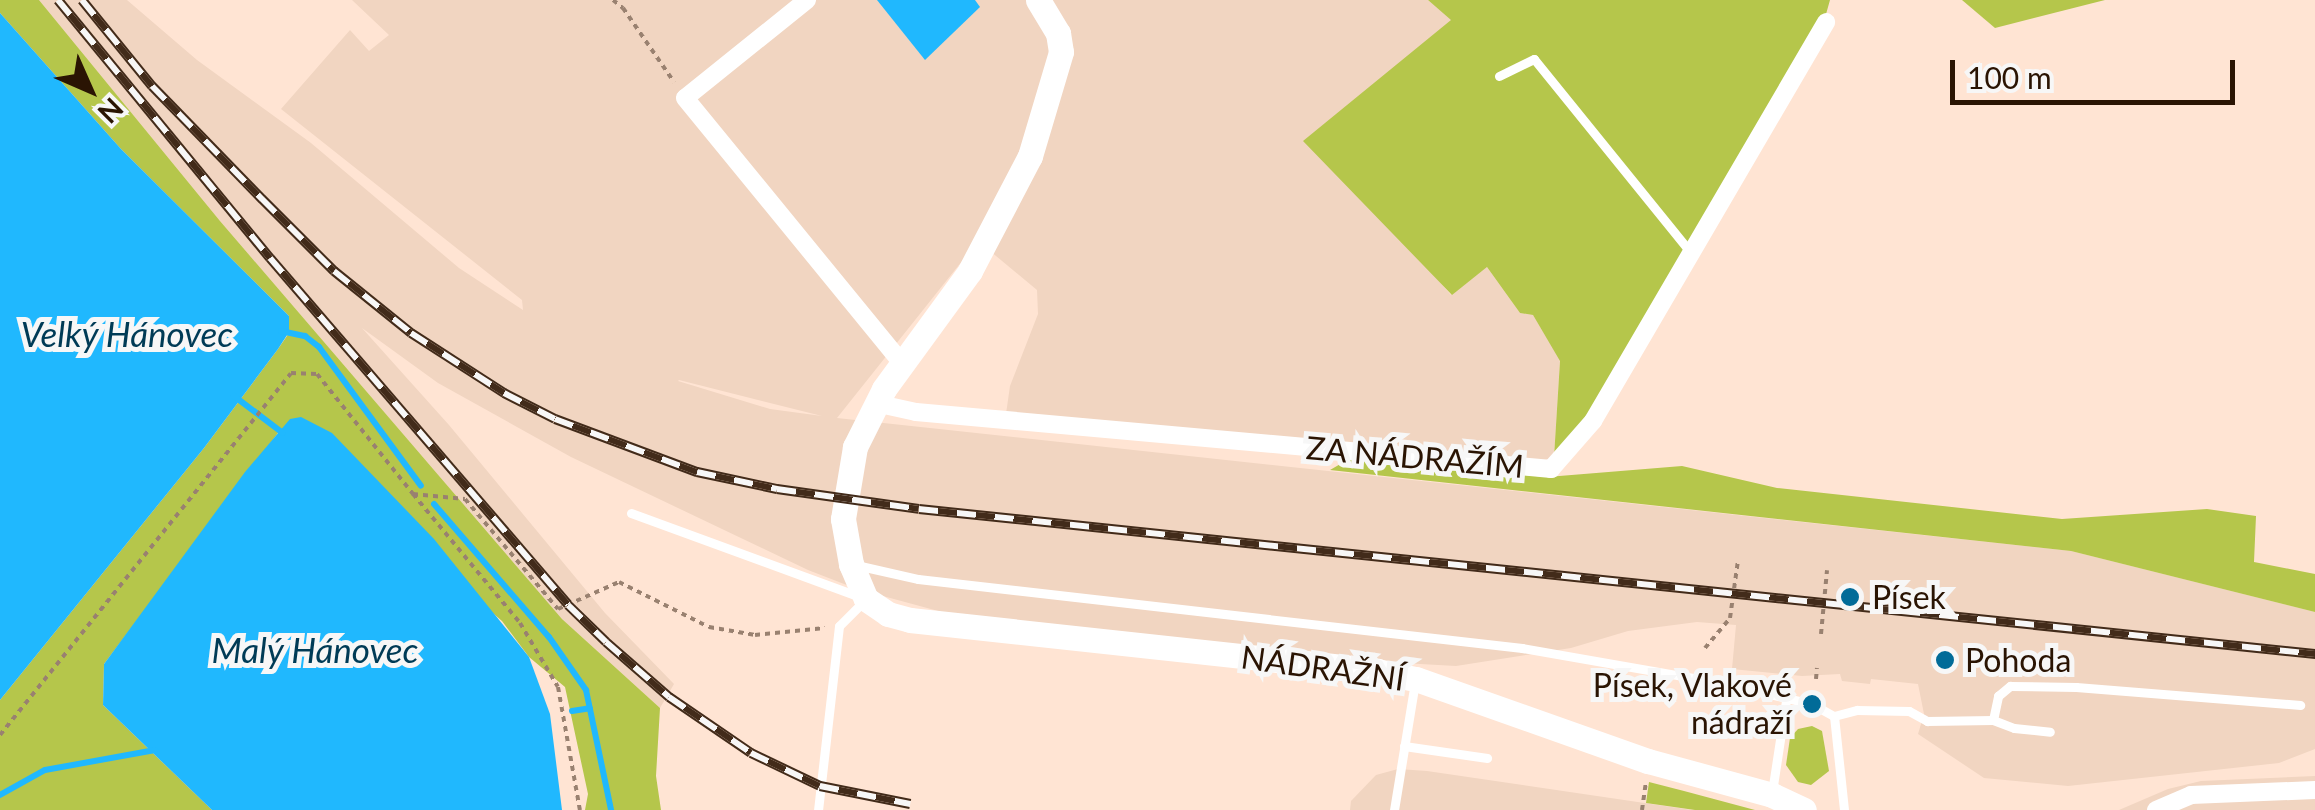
<!DOCTYPE html>
<html>
<head>
<meta charset="utf-8">
<style>
  body { margin:0 }
  #map { position:relative; width:2315px; height:810px; overflow:hidden; background:#ffe4d3; font-family:Lato,sans-serif }
  div>[style] { position:absolute }
  .built>* { inset:0; background:#f1d5c1 }
  .green>* { inset:0; background:#b5c64b }
  .water>* { inset:0; background:#20b8fe }
  .stream>* { height:6px; margin:-3px; padding:0 3px; transform-origin:3px; border-radius:3px; background:#20b8fe }
  .path>* { height:4px; margin-top:-2px; transform-origin:0; background:repeating-linear-gradient(90deg,#998170 0 5px,transparent 0 10px) }
  .lane>* { height:9px; margin:-4.5px; padding:0 4.5px; transform-origin:4.5px; border-radius:4.5px; background:#fff }
  .street>* { height:18px; margin:-9px; padding:0 9px; transform-origin:9px; border-radius:9px; background:#fff }
  .secondary>* { height:25px; margin:-12.5px; padding:0 12.5px; transform-origin:12.5px; border-radius:12.5px; background:#fff }
  .rail>* { height:10px; margin-top:-5px; transform-origin:0; background:repeating-linear-gradient(90deg,#f7f7f7 0 19px,#422b1a 0 38px); box-sizing:border-box; border-block:2px solid #422b1a }
  .dots>* { width:28px; height:28px; translate:-50% -50%; box-sizing:border-box; border:5px solid #f7f7f7; border-radius:50% }
  span { translate:-50% -50%; white-space:nowrap; text-align:center; line-height:1.15; -webkit-text-stroke:10px #f7f7f7; paint-order:stroke }
  .street-label { font-size:32px; color:#2a1403 }
  .poi-label { font-size:32px; color:#2a1403 }
  .left { translate:0 -50%; text-align:left }
  .right { translate:-100% -50%; text-align:right }
  .water-label { font-size:35px; color:#003b56; font-style:italic }
  .north { position:absolute; left:40px; top:40px; width:100px; height:100px; -webkit-text-stroke:8px #f7f7f7; paint-order:stroke; rotate:135deg; font-size:28px; font-weight:700; line-height:40px; text-align:center; color:#2a1403 }
  .north::after { content:''; display:block; margin:auto; width:35px; height:45px; background:#2a1403; clip-path:polygon(50% 0,100% 100%,50% 72%,0 100%) }
  .scale { position:absolute; left:1950px; top:60px; width:285px; height:45px; box-sizing:border-box; border:5px solid #2a1403; border-top:0; padding-left:12px; font-size:30px; line-height:35px; white-space:nowrap; color:#2a1403; -webkit-text-stroke:8px #f7f7f7; paint-order:stroke }
</style>
</head>
<body>
<div id="map">
  <div class="built">
    <i style="clip-path:polygon(evenodd,39px 0,127px 0,197px 60px,311px 143px,459px 268px,523px 310px,522px 300px,281px 109px,350px 30px,369px 51px,389px 35px,352px 0,1428px 0,1451px 19px,1415px 254px,1451px 295px,1487px 267px,1520px 313px,1533px 315px,1560px 360px,1554px 457px,1536px 463px,1006px 414px,1010px 386px,1038px 314px,1037px 290px,978px 241px,837px 418px,2071px 551px,2315px 612px,2315px 749px,2279px 763px,2068px 786px,1984px 778px,1918px 734px,1924px 714px,1918px 684px,1871px 679px,1870px 684px,1842px 681px,1840px 674px,1802px 676px,1732px 669px,1736px 625px,1697px 622px,1628px 631px,1571px 648px,1456px 666px,1349px 660px,953px 615px,857px 589px,808px 570px,571px 457px,438px 383px,362px 328px,449px 425px,605px 613px,674px 684px,660px 708px,562px 619px,220px 221px,39px 0,678px 381px,679px 380px,822px 416px,770px 409px,678px 381px)"></i>
    <i style="clip-path:polygon(1398px 769px,1427px 771px,1692px 810px,1350px 810px,1351px 801px,1376px 775px)"></i>
    <i style="clip-path:polygon(2315px 776px,2315px 810px,2119px 810px,2168px 789px,2201px 781px)"></i>
  </div>
  <div class="green">
    <i style="clip-path:polygon(0 0,39px 0,220px 221px,562px 619px,660px 708px,656px 776px,661px 810px,585px 810px,588px 794px,565px 687px,529px 657px,502px 621px,281px 429px,104px 664px,103px 705px,212px 810px,0 810px,0 700px,204px 448px,278px 349px,289px 333px,289px 316px,121px 149px,0 13px)"></i>
    <i style="clip-path:polygon(1428px 0,1830px 0,1819px 39px,1619px 379px,1554px 457px,1560px 361px,1533px 315px,1520px 313px,1487px 267px,1452px 295px,1303px 141px,1451px 20px)"></i>
    <i style="clip-path:polygon(1962px 0,2105px 0,1995px 28px)"></i>
    <i style="clip-path:polygon(1349px 459px,1547px 477px,1682px 466px,1777px 488px,2062px 519px,2207px 509px,2256px 516px,2254px 562px,2315px 574px,2315px 612px,2071px 551px,1330px 470px)"></i>
    <i style="clip-path:polygon(1812px 726px,1822px 731px,1829px 771px,1811px 785px,1798px 782px,1786px 765px,1790px 738px,1798px 729px)"></i>
    <i style="clip-path:polygon(1649px 782px,1684px 791px,1755px 810px,1695px 810px,1646px 803px)"></i>
  </div>
  <div class="water">
    <i style="clip-path:polygon(877px 0,975px 0,980px 7px,925px 60px)"></i>
    <i style="clip-path:polygon(0 13px,121px 149px,289px 316px,289px 332px,278px 349px,204px 448px,0 700px)"></i>
    <i style="clip-path:polygon(301px 417px,332px 433px,434px 539px,529px 657px,550px 714px,562px 810px,212px 810px,103px 705px,104px 664px,245px 472px,290px 419px)"></i>
  </div>
  <div class="stream">
    <i style="left:281px;top:331px;width:25px;rotate:12deg"></i>
    <i style="left:305px;top:336px;width:18px;rotate:38deg"></i>
    <i style="left:319px;top:347px;width:172px;rotate:53.7deg"></i>
    <i style="left:234px;top:396px;width:61px;rotate:37.1deg"></i>
    <i style="left:434px;top:504px;width:176px;rotate:49.2deg"></i>
    <i style="left:549px;top:637px;width:65px;rotate:55.1deg"></i>
    <i style="left:586px;top:690px;width:123px;rotate:78.2deg"></i>
    <i style="left:572px;top:711px;width:18px;rotate:-9deg"></i>
    <i style="left:0;top:795px;width:51px;rotate:-29.1deg"></i>
    <i style="left:45px;top:770px;width:112px;rotate:-10.3deg"></i>
  </div>
  <div class="path">
    <i style="left:613px;top:0;width:13px;rotate:39deg"></i>
    <i style="left:623px;top:8px;width:90px;rotate:55.4deg"></i>
    <i style="left:413px;top:494px;width:168px;rotate:50.3deg"></i>
    <i style="left:520px;top:623px;width:74px;rotate:59.3deg"></i>
    <i style="left:558px;top:687px;width:125px;rotate:79.9deg"></i>
    <i style="left:1821px;top:634px;width:64px;rotate:-84.6deg"></i>
    <i style="left:1705px;top:648px;width:39px;rotate:-50deg"></i>
    <i style="left:1730px;top:618px;width:59px;rotate:-82.1deg"></i>
    <i style="left:1816px;top:679px;width:11px;rotate:-85deg"></i>
    <i style="left:0;top:735px;width:464px;rotate:-51.2deg"></i>
    <i style="left:291px;top:373px;width:26px;rotate:2deg"></i>
    <i style="left:317px;top:374px;width:154px;rotate:51.3deg"></i>
    <i style="left:413px;top:494px;width:52px;rotate:5.5deg"></i>
    <i style="left:465px;top:499px;width:144px;rotate:49.8deg"></i>
    <i style="left:558px;top:609px;width:67px;rotate:-23.9deg"></i>
    <i style="left:619px;top:582px;width:101px;rotate:26.6deg"></i>
    <i style="left:709px;top:627px;width:47px;rotate:9.9deg"></i>
    <i style="left:755px;top:635px;width:70px;rotate:-5.7deg"></i>
    <i style="left:1642px;top:810px;width:27px;rotate:-82deg"></i>
  </div>
  <div class="lane">
    <i style="left:1499px;top:76px;width:39px;rotate:-26deg"></i>
    <i style="left:1534px;top:59px;width:250px;rotate:51deg"></i>
    <i style="left:631px;top:513px;width:250px;rotate:20.1deg"></i>
    <i style="left:866px;top:599px;width:38px;rotate:135deg"></i>
    <i style="left:839px;top:626px;width:185px;rotate:96.5deg"></i>
    <i style="left:856px;top:565px;width:64px;rotate:12.7deg"></i>
    <i style="left:918px;top:579px;width:608px;rotate:6.52deg"></i>
    <i style="left:1522px;top:648px;width:204px;rotate:9.9deg"></i>
    <i style="left:1723px;top:683px;width:91px;rotate:13.3deg"></i>
    <i style="left:1812px;top:704px;width:25px;rotate:29deg"></i>
    <i style="left:1834px;top:716px;width:95px;rotate:83.9deg"></i>
    <i style="left:1834px;top:716px;width:24px;rotate:-15deg"></i>
    <i style="left:1857px;top:710px;width:52px;rotate:1.1deg"></i>
    <i style="left:1909px;top:711px;width:21px;rotate:29deg"></i>
    <i style="left:1927px;top:721px;width:66px;rotate:-0.9deg"></i>
    <i style="left:1993px;top:720px;width:25px;rotate:-78deg"></i>
    <i style="left:1998px;top:696px;width:16px;rotate:-40deg"></i>
    <i style="left:2010px;top:686px;width:66px;rotate:0.9deg"></i>
    <i style="left:2076px;top:687px;width:225px;rotate:4.6deg"></i>
    <i style="left:1993px;top:720px;width:22px;rotate:21deg"></i>
    <i style="left:2014px;top:728px;width:36px;rotate:6deg"></i>
    <i style="left:1404px;top:746px;width:84px;rotate:8.2deg"></i>
    <i style="left:1772px;top:792px;width:92px;rotate:-81.3deg"></i>
    <i style="left:1394px;top:810px;width:130px;rotate:-80.7deg"></i>
  </div>
  <div class="street">
    <i style="left:807px;top:0;width:156px;rotate:141.2deg"></i>
    <i style="left:685px;top:98px;width:343px;rotate:50.7deg"></i>
    <i style="left:875px;top:403px;width:42px;rotate:12.4deg"></i>
    <i style="left:916px;top:412px;width:638px;rotate:5.13deg"></i>
    <i style="left:1551px;top:469px;width:64px;rotate:-48.8deg"></i>
    <i style="left:1593px;top:421px;width:462px;rotate:-59.7deg"></i>
    <i style="left:2156px;top:810px;width:38px;rotate:-23deg"></i>
    <i style="left:2191px;top:795px;width:124px;rotate:-2.3deg"></i>
  </div>
  <div class="secondary">
    <i style="left:1038px;top:0;width:39px;rotate:59deg"></i>
    <i style="left:1058px;top:33px;width:19px;rotate:81deg"></i>
    <i style="left:1061px;top:52px;width:109px;rotate:106.6deg"></i>
    <i style="left:1030px;top:156px;width:130px;rotate:117.6deg"></i>
    <i style="left:970px;top:271px;width:146px;rotate:126.1deg"></i>
    <i style="left:884px;top:389px;width:65px;rotate:116.6deg"></i>
    <i style="left:855px;top:447px;width:73px;rotate:99.5deg"></i>
    <i style="left:843px;top:519px;width:46px;rotate:79.9deg"></i>
    <i style="left:851px;top:564px;width:38px;rotate:67deg"></i>
    <i style="left:866px;top:599px;width:27px;rotate:34deg"></i>
    <i style="left:888px;top:614px;width:23px;rotate:15deg"></i>
    <i style="left:910px;top:620px;width:470px;rotate:6.2deg"></i>
    <i style="left:1377px;top:671px;width:40px;rotate:12deg"></i>
    <i style="left:1416px;top:679px;width:246px;rotate:19.5deg"></i>
    <i style="left:1648px;top:761px;width:129px;rotate:15.3deg"></i>
    <i style="left:1772px;top:795px;width:35px;rotate:25deg"></i>
  </div>
  <div class="rail">
    <i style="left:58px;top:0;width:334px;rotate:50.6deg"></i>
    <i style="left:270px;top:258px;width:457px;rotate:49.3deg"></i>
    <i style="left:568px;top:605px;width:53px;rotate:44.2deg"></i>
    <i style="left:606px;top:642px;width:84px;rotate:41.1deg"></i>
    <i style="left:669px;top:697px;width:99px;rotate:34.3deg"></i>
    <i style="left:751px;top:753px;width:76px;rotate:25.6deg"></i>
    <i style="left:820px;top:786px;width:92px;rotate:11.3deg"></i>
    <i style="left:82px;top:0;width:111px;rotate:50.9deg"></i>
    <i style="left:152px;top:86px;width:158px;rotate:45.8deg"></i>
    <i style="left:262px;top:199px;width:102px;rotate:45deg"></i>
    <i style="left:334px;top:271px;width:99px;rotate:38.8deg"></i>
    <i style="left:411px;top:333px;width:111px;rotate:32.8deg"></i>
    <i style="left:504px;top:393px;width:57px;rotate:27deg"></i>
    <i style="left:555px;top:419px;width:152px;rotate:20.5deg"></i>
    <i style="left:697px;top:472px;width:82px;rotate:12deg"></i>
    <i style="left:777px;top:489px;width:143px;rotate:8deg"></i>
    <i style="left:919px;top:509px;width:1404px;rotate:5.93deg"></i>
  </div>
  <div class="dots">
    <i style="left:1850px;top:597px;background:#016b98"></i>
    <i style="left:1945px;top:660px;background:#016b98"></i>
    <i style="left:1812px;top:704px;background:#016b98"></i>
  </div>
  <div class="street-label">
    <span style="left:1415px;top:457px;rotate:5deg">ZA NÁDRAŽÍM</span>
    <span style="left:1323px;top:668px;rotate:8deg">NÁDRAŽNÍ</span>
  </div>
  <div class="poi-label">
    <span class="left" style="left:1872px;top:597px">Písek</span>
    <span class="left" style="left:1965px;top:660px">Pohoda</span>
    <span class="right" style="left:1792px;top:704px">Písek, Vlakové<br>nádraží</span>
  </div>
  <div class="water-label">
    <span style="left:127px;top:333px">Velký Hánovec</span>
    <span style="left:315px;top:649px">Malý Hánovec</span>
  </div>
  <div class="north">N</div>
  <div class="scale">100 m</div>
</div>
</body>
</html>
